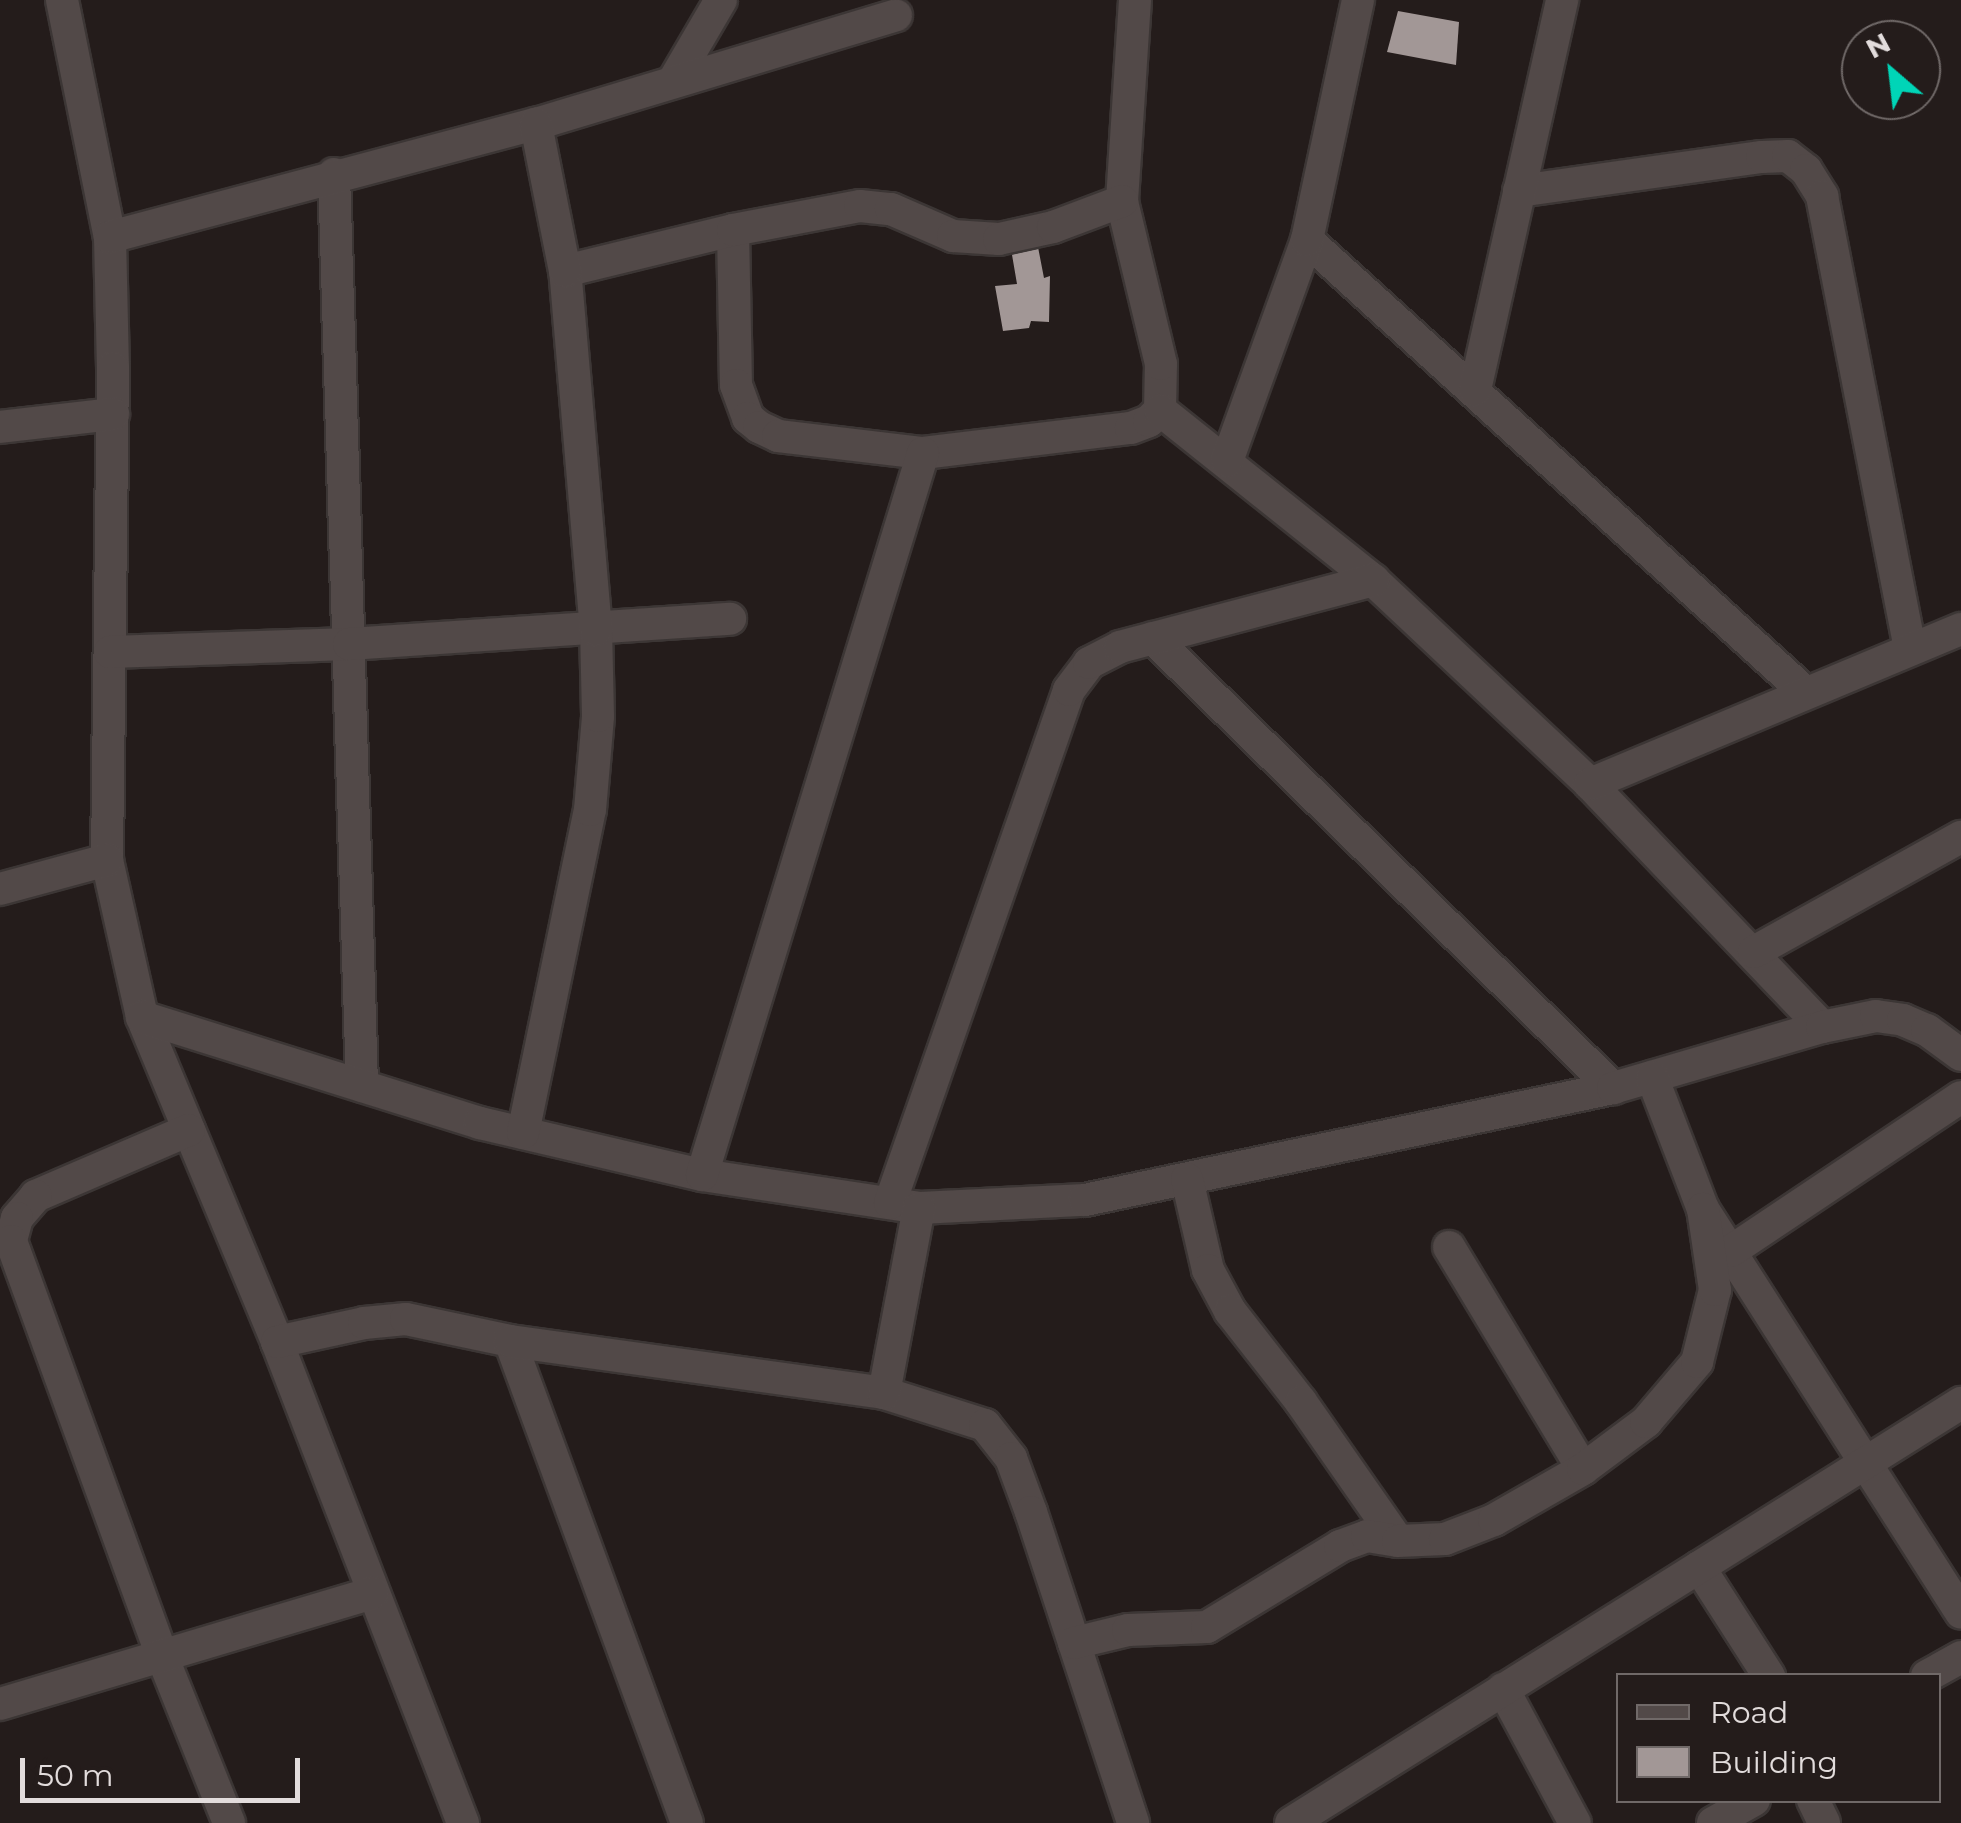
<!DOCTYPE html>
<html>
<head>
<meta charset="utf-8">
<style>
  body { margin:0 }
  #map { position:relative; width:1961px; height:1823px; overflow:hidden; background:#241c1b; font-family:Montserrat,sans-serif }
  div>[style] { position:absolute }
  .building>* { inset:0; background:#a29796 }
  .roads { filter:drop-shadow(2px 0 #3c3635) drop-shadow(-2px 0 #3c3635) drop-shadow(0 2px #3c3635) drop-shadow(0 -2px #3c3635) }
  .minor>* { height:32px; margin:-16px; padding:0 16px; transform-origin:16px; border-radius:16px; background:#524948 }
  span { translate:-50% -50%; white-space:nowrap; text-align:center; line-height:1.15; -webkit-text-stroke:10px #241c1b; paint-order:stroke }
  .legend { position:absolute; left:1616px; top:1673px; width:325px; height:130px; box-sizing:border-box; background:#241c1b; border:2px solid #706968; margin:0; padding:12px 18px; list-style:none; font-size:30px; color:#e2dcdc }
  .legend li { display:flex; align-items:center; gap:20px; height:50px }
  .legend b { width:50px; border:2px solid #706968 }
  .north { position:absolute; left:1841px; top:20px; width:100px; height:100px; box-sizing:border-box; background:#241c1b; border:2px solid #706968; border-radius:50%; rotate:332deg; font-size:28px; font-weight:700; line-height:40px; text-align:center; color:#e2dcdc }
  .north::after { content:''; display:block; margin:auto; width:35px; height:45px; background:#00d5b7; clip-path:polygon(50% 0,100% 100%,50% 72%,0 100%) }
  .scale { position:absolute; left:20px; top:1758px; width:280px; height:45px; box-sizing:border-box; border:5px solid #e2dcdc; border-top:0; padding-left:12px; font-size:30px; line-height:35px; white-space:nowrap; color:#e2dcdc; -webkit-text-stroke:8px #241c1b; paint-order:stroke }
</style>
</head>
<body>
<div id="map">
  <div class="building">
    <i style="clip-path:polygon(1398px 11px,1459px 22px,1456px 65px,1387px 52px)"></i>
    <i style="clip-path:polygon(1038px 247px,1044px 278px,1050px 276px,1049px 322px,1031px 321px,1029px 328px,1003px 331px,995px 286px,1017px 284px,1011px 249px)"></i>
  </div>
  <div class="roads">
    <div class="minor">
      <i style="left:62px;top:0;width:242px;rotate:78.6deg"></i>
      <i style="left:110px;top:237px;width:131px;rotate:88.7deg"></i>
      <i style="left:113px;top:368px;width:492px;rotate:90.7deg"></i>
      <i style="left:107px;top:860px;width:161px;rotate:77.4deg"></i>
      <i style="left:142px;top:1017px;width:352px;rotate:67.4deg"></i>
      <i style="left:277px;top:1342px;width:516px;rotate:68.86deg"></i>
      <i style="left:673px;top:82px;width:95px;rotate:-59.7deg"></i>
      <i style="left:334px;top:174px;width:912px;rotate:88.24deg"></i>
      <i style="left:1519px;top:191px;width:245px;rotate:-8deg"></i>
      <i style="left:1762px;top:157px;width:26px;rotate:-2deg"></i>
      <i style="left:1788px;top:156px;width:23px;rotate:38deg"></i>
      <i style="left:1806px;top:170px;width:31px;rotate:58deg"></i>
      <i style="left:1822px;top:196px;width:460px;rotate:79deg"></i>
      <i style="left:733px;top:230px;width:155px;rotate:88.9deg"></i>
      <i style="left:736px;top:385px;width:35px;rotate:70deg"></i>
      <i style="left:748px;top:418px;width:14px;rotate:39deg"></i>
      <i style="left:759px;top:427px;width:21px;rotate:25deg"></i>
      <i style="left:778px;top:436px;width:146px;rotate:6.7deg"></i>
      <i style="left:923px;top:453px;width:209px;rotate:-6.9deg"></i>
      <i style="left:1131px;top:428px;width:19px;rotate:-21deg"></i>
      <i style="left:1149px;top:421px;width:16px;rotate:-45deg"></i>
      <i style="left:1160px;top:410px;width:46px;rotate:-88.8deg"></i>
      <i style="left:1161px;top:364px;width:168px;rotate:-103.5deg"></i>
      <i style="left:1122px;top:201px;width:201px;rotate:-86.3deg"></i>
      <i style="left:110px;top:237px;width:441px;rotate:-14.9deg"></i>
      <i style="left:536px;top:124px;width:376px;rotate:-16.8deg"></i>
      <i style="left:1307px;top:240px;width:673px;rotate:42.23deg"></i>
      <i style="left:565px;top:271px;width:173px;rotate:-13.7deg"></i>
      <i style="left:733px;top:230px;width:129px;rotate:-10.7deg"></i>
      <i style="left:860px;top:206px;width:31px;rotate:6deg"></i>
      <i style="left:891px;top:209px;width:68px;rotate:23.5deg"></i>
      <i style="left:953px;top:236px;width:46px;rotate:3.7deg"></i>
      <i style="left:999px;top:239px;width:55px;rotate:-12.5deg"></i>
      <i style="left:1053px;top:227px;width:74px;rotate:-20.6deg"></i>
      <i style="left:1475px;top:390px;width:400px;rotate:-77.4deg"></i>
      <i style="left:1160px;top:410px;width:273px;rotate:38.6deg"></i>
      <i style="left:1373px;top:580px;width:298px;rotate:43.2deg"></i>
      <i style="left:1590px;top:784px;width:336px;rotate:46.3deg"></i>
      <i style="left:0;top:427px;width:114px;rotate:-6.6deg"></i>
      <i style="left:1227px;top:461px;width:235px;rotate:-70.1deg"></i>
      <i style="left:1307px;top:240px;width:245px;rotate:-78deg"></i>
      <i style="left:1153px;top:638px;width:644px;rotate:44.37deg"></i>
      <i style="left:110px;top:652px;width:239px;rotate:-1.9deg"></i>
      <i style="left:349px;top:644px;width:382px;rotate:-3.8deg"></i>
      <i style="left:1590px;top:784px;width:402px;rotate:-22.7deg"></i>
      <i style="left:0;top:889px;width:111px;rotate:-15.2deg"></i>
      <i style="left:1754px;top:952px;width:237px;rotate:-29.1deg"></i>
      <i style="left:142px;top:1017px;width:354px;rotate:17.4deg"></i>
      <i style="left:480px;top:1123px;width:228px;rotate:13.2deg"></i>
      <i style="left:702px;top:1175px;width:219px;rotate:8.6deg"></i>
      <i style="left:919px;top:1208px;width:166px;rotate:-2.8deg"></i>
      <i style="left:1085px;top:1200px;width:540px;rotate:-11.98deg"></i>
      <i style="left:1613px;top:1088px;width:218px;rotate:-16.3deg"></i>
      <i style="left:1822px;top:1027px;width:55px;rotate:-11.5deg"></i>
      <i style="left:1876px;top:1016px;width:27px;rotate:8deg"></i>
      <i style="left:1903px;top:1020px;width:26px;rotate:23deg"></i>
      <i style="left:1927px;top:1030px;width:42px;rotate:36.3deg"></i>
      <i style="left:1652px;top:1077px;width:142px;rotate:68.9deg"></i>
      <i style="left:1703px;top:1209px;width:479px;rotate:57.4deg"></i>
      <i style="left:189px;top:1130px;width:167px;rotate:156.7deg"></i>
      <i style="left:36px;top:1196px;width:29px;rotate:131deg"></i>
      <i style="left:17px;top:1218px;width:24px;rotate:105deg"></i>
      <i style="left:11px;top:1241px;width:442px;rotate:70deg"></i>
      <i style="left:162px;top:1656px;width:180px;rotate:68.1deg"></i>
      <i style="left:523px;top:1133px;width:330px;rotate:-78.3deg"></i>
      <i style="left:590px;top:810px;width:94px;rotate:-85.1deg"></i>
      <i style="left:598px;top:716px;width:86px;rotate:-91.3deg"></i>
      <i style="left:596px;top:630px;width:360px;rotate:-94.9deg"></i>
      <i style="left:565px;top:271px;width:150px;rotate:-101.2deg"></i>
      <i style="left:702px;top:1175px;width:755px;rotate:-72.98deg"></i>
      <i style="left:1187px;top:1179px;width:93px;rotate:77deg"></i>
      <i style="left:1208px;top:1270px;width:47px;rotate:61.8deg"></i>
      <i style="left:1230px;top:1311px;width:115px;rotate:52deg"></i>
      <i style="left:1301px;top:1402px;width:169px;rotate:55.1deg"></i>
      <i style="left:890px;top:1203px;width:543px;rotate:-70.76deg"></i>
      <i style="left:1069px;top:690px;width:34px;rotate:-53deg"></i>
      <i style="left:1089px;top:663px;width:35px;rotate:-27deg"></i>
      <i style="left:1120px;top:647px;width:262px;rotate:-14.8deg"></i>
      <i style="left:1449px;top:1247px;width:259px;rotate:58.9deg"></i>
      <i style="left:1731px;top:1251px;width:277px;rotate:-33.8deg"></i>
      <i style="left:510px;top:1341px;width:513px;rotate:69.84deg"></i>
      <i style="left:277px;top:1342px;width:89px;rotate:-12.3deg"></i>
      <i style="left:364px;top:1323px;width:42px;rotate:-5.4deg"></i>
      <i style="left:406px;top:1319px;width:106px;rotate:11.9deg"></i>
      <i style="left:510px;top:1341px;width:378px;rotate:7.9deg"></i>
      <i style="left:884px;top:1393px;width:106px;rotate:17.6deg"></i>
      <i style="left:985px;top:1425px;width:42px;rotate:51.8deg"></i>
      <i style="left:1011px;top:1458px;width:58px;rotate:69.7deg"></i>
      <i style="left:1031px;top:1512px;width:327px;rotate:71.8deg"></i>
      <i style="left:884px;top:1393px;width:188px;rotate:-79.3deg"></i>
      <i style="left:1699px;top:1567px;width:130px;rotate:57.3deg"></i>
      <i style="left:1074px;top:1643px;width:56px;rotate:-13.5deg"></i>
      <i style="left:1128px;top:1630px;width:79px;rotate:-2.2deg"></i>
      <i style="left:1207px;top:1627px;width:156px;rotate:-31.3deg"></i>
      <i style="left:1340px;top:1546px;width:29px;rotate:-20deg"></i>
      <i style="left:1367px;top:1536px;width:31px;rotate:9deg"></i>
      <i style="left:1398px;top:1541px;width:47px;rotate:-2.4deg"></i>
      <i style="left:1445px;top:1539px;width:53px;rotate:-21.2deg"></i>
      <i style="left:1494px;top:1520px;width:103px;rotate:-29.8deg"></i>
      <i style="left:1583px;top:1469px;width:79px;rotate:-36.7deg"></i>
      <i style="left:1646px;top:1422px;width:79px;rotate:-49.6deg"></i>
      <i style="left:1697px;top:1362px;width:74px;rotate:-76deg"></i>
      <i style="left:1715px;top:1290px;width:82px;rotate:-98.4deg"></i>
      <i style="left:1927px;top:1676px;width:39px;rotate:-29deg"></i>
      <i style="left:1503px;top:1689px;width:152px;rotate:61.8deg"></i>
      <i style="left:0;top:1704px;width:389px;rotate:-16.6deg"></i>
      <i style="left:1813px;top:1800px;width:25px;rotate:64deg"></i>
      <i style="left:1291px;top:1823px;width:791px;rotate:-32.08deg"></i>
      <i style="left:1713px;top:1823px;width:47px;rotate:-29.3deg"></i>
    </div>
  </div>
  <ul class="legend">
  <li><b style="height:12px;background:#524948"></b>Road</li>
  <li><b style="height:28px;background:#a29796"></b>Building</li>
  </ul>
  <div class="north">N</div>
  <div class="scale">50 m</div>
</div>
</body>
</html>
